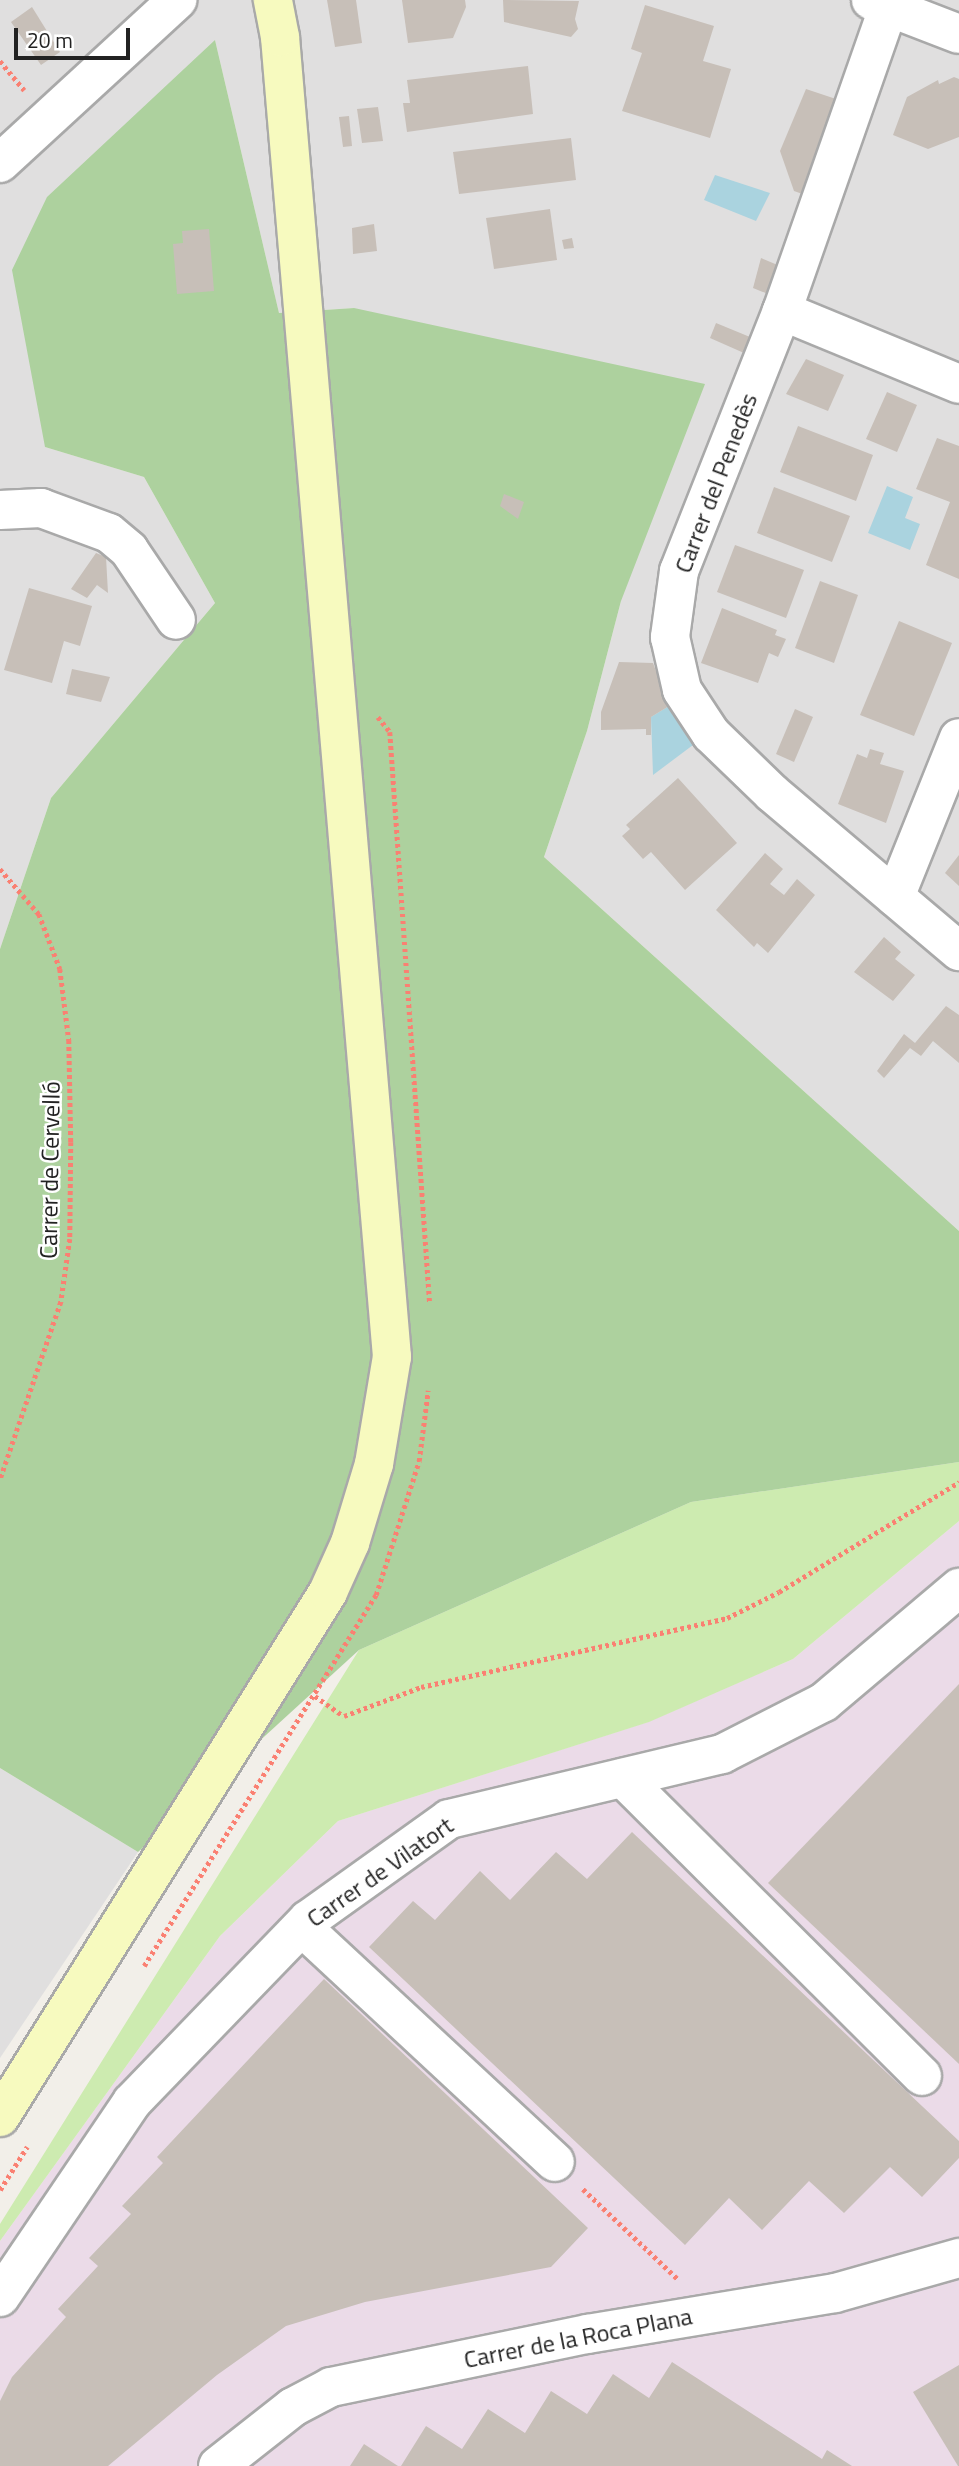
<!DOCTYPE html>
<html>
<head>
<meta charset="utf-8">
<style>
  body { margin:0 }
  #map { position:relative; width:959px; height:2466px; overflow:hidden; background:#f2efe9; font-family:"Titillium Web",sans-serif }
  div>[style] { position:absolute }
  .residential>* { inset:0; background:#e0dfdf }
  .industrial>* { inset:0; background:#ebdbe8 }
  .grass>* { inset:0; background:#cdebb0 }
  .forest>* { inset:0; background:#add19e }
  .water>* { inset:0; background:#aad3df }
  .building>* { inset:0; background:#c7bfb8 }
  .path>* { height:4.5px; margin-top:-2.25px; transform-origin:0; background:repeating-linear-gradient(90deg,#fa8072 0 3.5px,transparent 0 7px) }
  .roads { filter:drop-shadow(2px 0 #a9a9a9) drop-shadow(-2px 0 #a9a9a9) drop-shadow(0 2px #a9a9a9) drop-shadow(0 -2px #a9a9a9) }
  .minor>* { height:38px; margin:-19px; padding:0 19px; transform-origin:19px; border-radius:19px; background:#fff }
  .secondary>* { height:38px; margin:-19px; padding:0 19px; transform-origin:19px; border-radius:19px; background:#f7fabf }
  span { translate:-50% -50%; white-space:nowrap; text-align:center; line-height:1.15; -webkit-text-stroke:5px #fff; paint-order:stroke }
  .street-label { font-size:24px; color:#222 }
  .scale { position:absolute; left:14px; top:28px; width:116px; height:32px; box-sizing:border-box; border:4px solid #222; border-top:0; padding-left:9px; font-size:21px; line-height:24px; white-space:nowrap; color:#222; -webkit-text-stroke:5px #fff; paint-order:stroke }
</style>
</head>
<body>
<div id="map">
  <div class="residential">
    <i style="clip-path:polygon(0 0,959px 0,959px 1231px,544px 857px,587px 731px,621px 601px,354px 308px,279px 313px,215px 40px,45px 447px,144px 477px,215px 603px,51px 798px,0 949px)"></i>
    <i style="clip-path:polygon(0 1768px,138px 1852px,0 2058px)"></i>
  </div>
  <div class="industrial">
    <i style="clip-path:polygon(959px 1521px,959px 2466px,0 2466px,0 2241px,220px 1936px,338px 1821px,648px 1722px,793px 1659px)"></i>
  </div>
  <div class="grass">
    <i style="clip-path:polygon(959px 1462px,959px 1521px,793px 1659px,649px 1722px,338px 1821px,220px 1936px,0 2241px,0 2224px,359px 1650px,691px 1502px)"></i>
  </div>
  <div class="forest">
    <i style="clip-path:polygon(215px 40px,279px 313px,354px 308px,705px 384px,621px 601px,587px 731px,544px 857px,959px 1231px,959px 1462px,691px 1502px,359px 1650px,138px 1852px,0 1768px,0 949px,51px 798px,215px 603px,144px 477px,45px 447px,12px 270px,47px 197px)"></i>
  </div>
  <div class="water">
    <i style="clip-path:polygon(715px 175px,770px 193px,756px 221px,704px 200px)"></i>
    <i style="clip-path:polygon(887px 486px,913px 497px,905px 518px,920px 524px,910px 550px,868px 533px)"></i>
    <i style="clip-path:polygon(669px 706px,693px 745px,653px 775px,651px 717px)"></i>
  </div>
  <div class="building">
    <i style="clip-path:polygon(327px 0,356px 0,362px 43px,335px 47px)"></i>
    <i style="clip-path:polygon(402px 0,465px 0,466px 7px,453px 38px,408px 43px)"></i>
    <i style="clip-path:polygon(503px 0,579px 1px,575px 19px,578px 29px,571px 37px,504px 22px)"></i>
    <i style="clip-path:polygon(645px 5px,714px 26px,703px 61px,731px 69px,710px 138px,622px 111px,642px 53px,631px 49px)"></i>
    <i style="clip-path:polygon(32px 7px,60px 52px,41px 65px,11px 22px)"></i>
    <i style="clip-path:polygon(528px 66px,533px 114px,407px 132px,403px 103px,410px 103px,407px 80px)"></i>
    <i style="clip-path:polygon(954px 77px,959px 79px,959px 137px,928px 149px,893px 135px,907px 97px,938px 80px,939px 84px)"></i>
    <i style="clip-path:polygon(806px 89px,845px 102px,808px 196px,794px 191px,780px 151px)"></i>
    <i style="clip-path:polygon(378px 107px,383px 141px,362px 143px,357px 109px)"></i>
    <i style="clip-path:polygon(349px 116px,352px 146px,343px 147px,339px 117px)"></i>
    <i style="clip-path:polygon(571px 138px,576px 180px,459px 194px,453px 152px)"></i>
    <i style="clip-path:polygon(550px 209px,557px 260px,494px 269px,486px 218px)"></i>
    <i style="clip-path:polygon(374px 224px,377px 251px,353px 254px,352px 228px)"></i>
    <i style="clip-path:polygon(209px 229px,214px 291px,177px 294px,173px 244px,183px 243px,182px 231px)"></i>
    <i style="clip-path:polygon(572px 238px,574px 248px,564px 249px,562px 240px)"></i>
    <i style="clip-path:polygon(761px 258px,780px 266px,768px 294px,753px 288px)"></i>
    <i style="clip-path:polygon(716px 323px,750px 337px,744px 353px,710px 338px)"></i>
    <i style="clip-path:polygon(806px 359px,844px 375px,828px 411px,786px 394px)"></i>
    <i style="clip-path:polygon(887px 392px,917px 405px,897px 452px,866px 439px)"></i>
    <i style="clip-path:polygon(798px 426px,873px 455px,856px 501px,780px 472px)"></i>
    <i style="clip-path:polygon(937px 438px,959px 446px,959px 579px,926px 565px,950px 502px,916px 489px)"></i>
    <i style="clip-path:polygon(774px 487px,850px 516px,832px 562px,757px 533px)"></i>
    <i style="clip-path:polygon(504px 494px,524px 502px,518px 519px,500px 506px)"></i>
    <i style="clip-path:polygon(735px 545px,804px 570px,786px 618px,717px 592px)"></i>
    <i style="clip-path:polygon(96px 553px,106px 557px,108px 593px,97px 585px,87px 598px,71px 589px)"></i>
    <i style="clip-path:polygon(820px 581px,858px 595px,834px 663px,795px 648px)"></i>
    <i style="clip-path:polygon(29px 588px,92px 606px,80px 646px,64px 641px,52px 683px,4px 670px)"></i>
    <i style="clip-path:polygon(722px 608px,777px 630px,775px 635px,786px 639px,778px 657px,769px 653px,758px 683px,701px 663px)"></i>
    <i style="clip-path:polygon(899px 621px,952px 643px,914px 736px,860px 715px)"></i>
    <i style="clip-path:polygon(619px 662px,653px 663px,669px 706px,651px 717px,651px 735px,646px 735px,646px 729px,601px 730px,601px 712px)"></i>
    <i style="clip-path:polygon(72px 669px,110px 677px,101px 702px,66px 694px)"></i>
    <i style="clip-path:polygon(795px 709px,813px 717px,794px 762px,776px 754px)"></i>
    <i style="clip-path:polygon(870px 749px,884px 753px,880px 764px,904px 771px,886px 823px,838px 804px,857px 754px,867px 758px)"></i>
    <i style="clip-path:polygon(678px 778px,737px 843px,685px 890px,651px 852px,643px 859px,622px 836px,630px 829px,626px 825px)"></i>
    <i style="clip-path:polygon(765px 853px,783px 869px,770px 884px,784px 895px,797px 879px,815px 895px,768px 953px,757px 943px,754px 947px,716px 910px)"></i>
    <i style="clip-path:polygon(959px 855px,959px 886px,945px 873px)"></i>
    <i style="clip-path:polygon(884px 937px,901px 952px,895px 959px,915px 975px,893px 1001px,854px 972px)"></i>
    <i style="clip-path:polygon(946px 1006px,959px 1015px,959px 1063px,933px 1041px,921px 1056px,910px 1048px,884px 1078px,877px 1071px,904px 1034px,915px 1043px)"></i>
    <i style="clip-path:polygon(959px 1684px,959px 2064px,768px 1883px)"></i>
    <i style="clip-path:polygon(632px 1832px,959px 2141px,959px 2158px,922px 2197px,890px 2167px,844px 2213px,809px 2181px,762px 2230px,729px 2198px,685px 2245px,369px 1947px,413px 1901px,435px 1920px,480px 1871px,510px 1900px,556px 1852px,587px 1879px)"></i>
    <i style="clip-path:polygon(324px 1979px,588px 2228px,551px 2267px,365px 2302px,286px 2326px,217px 2375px,108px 2466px,0 2466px,0 2401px,12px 2377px,66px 2317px,58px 2309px,98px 2266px,89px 2258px,131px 2214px,122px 2206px,163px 2163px,157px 2157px)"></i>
    <i style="clip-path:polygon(672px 2362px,822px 2459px,827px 2450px,852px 2466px,401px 2466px,426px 2426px,462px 2449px,488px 2409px,525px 2433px,551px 2391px,587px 2414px,613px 2374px,649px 2398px)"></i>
    <i style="clip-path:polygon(959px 2365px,959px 2466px,958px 2466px,913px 2392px)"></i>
    <i style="clip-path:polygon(364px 2444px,398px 2466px,350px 2466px)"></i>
  </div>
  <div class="path">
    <i style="left:0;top:61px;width:38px;rotate:50deg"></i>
    <i style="left:378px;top:717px;width:19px;rotate:51deg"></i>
    <i style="left:390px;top:732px;width:574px;rotate:86.01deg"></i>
    <i style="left:0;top:869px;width:60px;rotate:49.1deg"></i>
    <i style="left:39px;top:914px;width:59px;rotate:69.1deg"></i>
    <i style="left:60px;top:969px;width:72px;rotate:82.8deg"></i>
    <i style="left:69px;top:1040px;width:102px;rotate:88.9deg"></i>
    <i style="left:71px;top:1142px;width:97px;rotate:90.6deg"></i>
    <i style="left:70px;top:1239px;width:64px;rotate:98.1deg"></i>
    <i style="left:61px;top:1302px;width:188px;rotate:108.9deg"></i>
    <i style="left:315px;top:1696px;width:35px;rotate:35deg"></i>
    <i style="left:344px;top:1716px;width:82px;rotate:-20.6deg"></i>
    <i style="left:421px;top:1687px;width:314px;rotate:-12.7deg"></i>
    <i style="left:727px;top:1618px;width:58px;rotate:-26.6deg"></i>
    <i style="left:779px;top:1592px;width:211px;rotate:-31.4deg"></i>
    <i style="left:144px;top:1966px;width:438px;rotate:-58deg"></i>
    <i style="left:376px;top:1595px;width:141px;rotate:-72.2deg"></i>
    <i style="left:419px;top:1461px;width:71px;rotate:-82.7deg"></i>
    <i style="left:583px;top:2189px;width:131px;rotate:43.5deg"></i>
    <i style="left:0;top:2190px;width:51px;rotate:-57.9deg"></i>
  </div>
  <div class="roads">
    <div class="minor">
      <i style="left:871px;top:0;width:94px;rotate:21.1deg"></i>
      <i style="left:891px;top:0;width:330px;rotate:109.3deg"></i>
      <i style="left:782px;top:311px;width:280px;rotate:111.6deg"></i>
      <i style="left:679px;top:571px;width:67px;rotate:97.8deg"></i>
      <i style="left:670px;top:637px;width:54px;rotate:77.2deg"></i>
      <i style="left:682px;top:690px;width:53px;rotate:56.6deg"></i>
      <i style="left:711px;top:734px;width:85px;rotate:44deg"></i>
      <i style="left:772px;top:793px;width:245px;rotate:40.2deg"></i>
      <i style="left:0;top:163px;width:241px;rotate:-42.6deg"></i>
      <i style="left:782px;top:311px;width:191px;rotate:22.4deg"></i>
      <i style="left:0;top:510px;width:41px;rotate:-2.8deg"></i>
      <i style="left:41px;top:508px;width:72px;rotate:20.2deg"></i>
      <i style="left:109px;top:533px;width:26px;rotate:40deg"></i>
      <i style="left:129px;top:550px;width:84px;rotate:56.1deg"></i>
      <i style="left:895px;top:897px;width:171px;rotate:-68.1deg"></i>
      <i style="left:623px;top:1778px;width:422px;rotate:44.9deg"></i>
      <i style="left:302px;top:1927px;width:345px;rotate:42.9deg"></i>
      <i style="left:0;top:2297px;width:235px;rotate:-55.9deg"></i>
      <i style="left:132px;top:2102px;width:253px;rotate:-46deg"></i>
      <i style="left:308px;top:1920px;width:173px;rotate:-35.6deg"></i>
      <i style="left:449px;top:1819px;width:281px;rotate:-13.4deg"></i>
      <i style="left:722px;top:1754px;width:114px;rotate:-27deg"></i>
      <i style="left:824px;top:1702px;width:177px;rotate:-40.2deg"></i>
      <i style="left:218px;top:2466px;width:95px;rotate:-38.2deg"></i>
      <i style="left:293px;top:2407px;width:43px;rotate:-27.8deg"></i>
      <i style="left:331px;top:2387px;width:262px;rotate:-11.7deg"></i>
      <i style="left:588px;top:2334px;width:250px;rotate:-9.4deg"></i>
      <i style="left:835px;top:2293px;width:129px;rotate:-15.8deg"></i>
    </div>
    <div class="secondary">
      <i style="left:0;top:2117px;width:619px;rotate:-58deg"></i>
      <i style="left:328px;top:1592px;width:54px;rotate:-65.8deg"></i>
      <i style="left:350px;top:1543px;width:83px;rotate:-73.1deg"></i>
      <i style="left:374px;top:1464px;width:109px;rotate:-80.5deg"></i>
      <i style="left:392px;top:1357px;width:1325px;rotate:-94.85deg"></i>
      <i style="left:280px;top:37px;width:38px;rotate:-101deg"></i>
    </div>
  </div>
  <div class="street-label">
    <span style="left:716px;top:483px;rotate:-69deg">Carrer del Penedès</span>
    <span style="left:50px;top:1170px;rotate:-89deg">Carrer de Cervelló</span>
    <span style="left:380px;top:1872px;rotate:-35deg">Carrer de Vilatort</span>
    <span style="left:578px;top:2338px;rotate:-11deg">Carrer de la Roca Plana</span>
  </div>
  <div class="scale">20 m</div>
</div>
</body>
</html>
